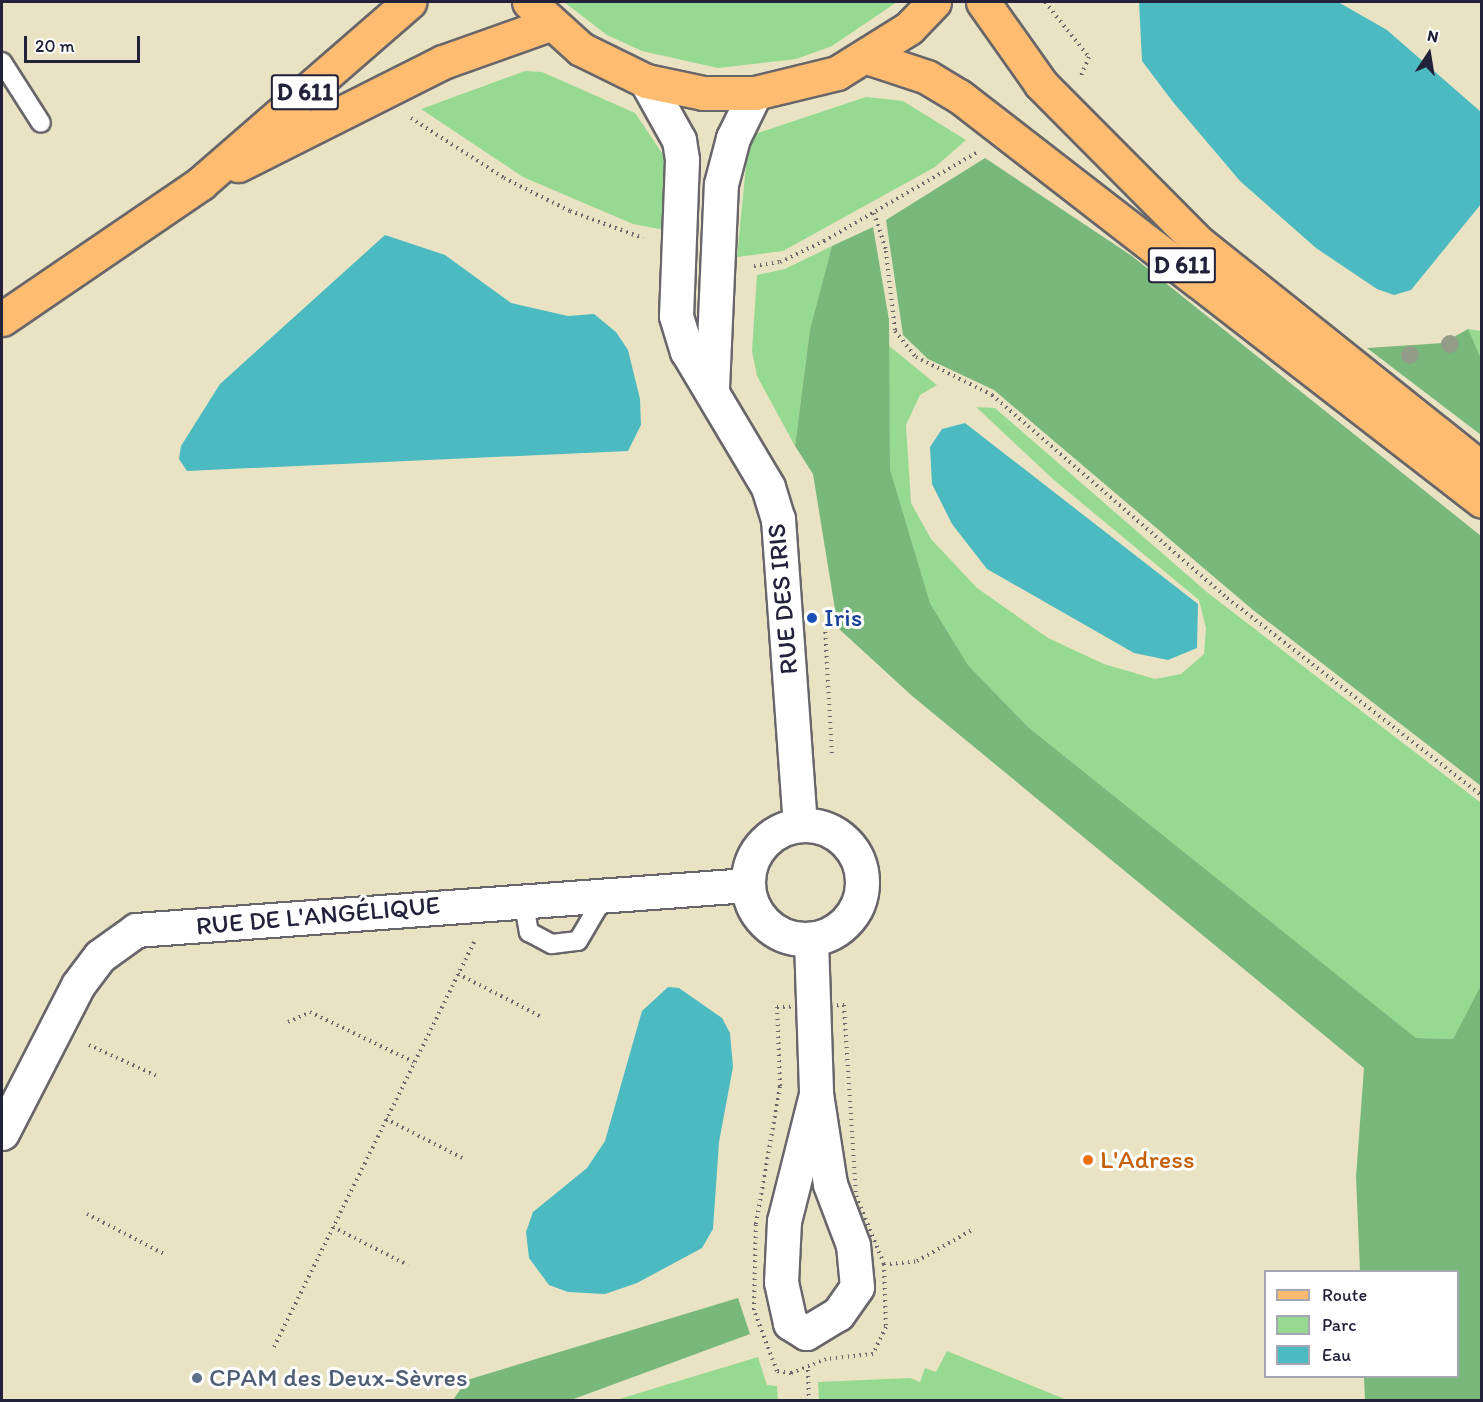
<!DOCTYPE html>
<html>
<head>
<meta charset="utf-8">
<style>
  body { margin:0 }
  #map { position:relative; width:1483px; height:1402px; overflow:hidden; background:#e9e3c3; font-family:Itim,sans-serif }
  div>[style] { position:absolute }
  .green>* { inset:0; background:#96d991 }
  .forest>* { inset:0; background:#78b97b }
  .water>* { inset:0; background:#4bbbc1 }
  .path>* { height:4px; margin-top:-2px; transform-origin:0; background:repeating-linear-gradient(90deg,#68666b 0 1.5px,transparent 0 6px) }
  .roads { filter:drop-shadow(2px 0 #68666b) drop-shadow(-2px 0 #68666b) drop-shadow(0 2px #68666b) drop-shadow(0 -2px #68666b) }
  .service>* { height:18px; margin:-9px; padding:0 9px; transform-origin:9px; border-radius:9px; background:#fff }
  .minor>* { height:33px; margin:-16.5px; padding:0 16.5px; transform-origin:16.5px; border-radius:16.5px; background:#fff }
  .minor>.ring { margin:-16.5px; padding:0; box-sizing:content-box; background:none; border:33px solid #fff; border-radius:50% }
  .primary>* { height:33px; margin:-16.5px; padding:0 16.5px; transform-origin:16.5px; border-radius:16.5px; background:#fdbc6f }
  .trees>* { width:18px; height:18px; margin:-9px; border-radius:50%; background:#929c89 }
  .dots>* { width:16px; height:16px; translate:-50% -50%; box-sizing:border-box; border:3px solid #fff; border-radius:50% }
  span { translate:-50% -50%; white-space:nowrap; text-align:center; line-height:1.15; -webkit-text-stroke:6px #fff; paint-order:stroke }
  .shield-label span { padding:2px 4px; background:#fff; border:2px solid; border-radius:4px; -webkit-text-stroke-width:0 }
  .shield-label { font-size:24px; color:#22223b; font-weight:700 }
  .street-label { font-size:26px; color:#22223b }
  .transit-label { font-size:26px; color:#164399 }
  .left { translate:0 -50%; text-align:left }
  .food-label { font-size:26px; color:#c56008 }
  .service-label { font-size:26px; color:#4e5e75 }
  .frame { position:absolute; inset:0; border:3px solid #22223b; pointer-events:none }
  .legend { position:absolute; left:1264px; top:1270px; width:195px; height:108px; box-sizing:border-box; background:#fff; border:2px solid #a7a7b1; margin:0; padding:8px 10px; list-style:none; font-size:18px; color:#22223b }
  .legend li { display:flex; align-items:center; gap:12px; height:30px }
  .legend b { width:30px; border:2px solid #a7a7b1 }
  .north { position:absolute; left:1399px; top:24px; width:60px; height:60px; -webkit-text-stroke:4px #fff; paint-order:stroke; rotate:12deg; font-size:16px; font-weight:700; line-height:24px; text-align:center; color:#22223b }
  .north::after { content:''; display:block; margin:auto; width:21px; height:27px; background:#22223b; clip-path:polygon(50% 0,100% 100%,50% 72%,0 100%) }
  .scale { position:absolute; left:24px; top:36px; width:116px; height:27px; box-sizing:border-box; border:3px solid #22223b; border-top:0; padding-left:8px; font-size:18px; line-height:21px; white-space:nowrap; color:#22223b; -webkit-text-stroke:4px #fff; paint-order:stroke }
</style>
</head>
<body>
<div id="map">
  <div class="green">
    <i style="clip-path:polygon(564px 2px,897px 2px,832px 46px,796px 59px,718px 68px,642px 51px,607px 35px)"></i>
    <i style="clip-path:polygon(525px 71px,542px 72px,635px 113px,666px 159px,665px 230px,633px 224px,523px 177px,421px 109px)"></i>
    <i style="clip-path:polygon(866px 97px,903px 101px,966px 140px,935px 167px,783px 251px,737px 257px,749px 136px)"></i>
    <i style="clip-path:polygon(832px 246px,810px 329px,795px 446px,757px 376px,752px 351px,757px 275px,785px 269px)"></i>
    <i style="clip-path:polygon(1468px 329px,1481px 331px,1481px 359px,1474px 351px)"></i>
    <i style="clip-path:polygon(888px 345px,937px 385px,920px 395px,906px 425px,911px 503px,931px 539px,977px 588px,1048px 638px,1104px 664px,1155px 679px,1181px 674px,1204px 654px,1206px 628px,1199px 600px,1054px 480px,976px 407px,995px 408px,1208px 593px,1481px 803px,1481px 985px,1453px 1039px,1416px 1038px,1028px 727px,968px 665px,930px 603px,890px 469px)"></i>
    <i style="clip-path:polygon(947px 1351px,1067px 1400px,819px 1400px,818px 1382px,910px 1378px,920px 1382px,925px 1368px,936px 1372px)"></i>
    <i style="clip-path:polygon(758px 1357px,767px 1385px,777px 1386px,778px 1400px,616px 1400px)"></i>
  </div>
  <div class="forest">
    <i style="clip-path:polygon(985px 158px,1132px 256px,1481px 536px,1481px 786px,1253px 610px,994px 390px,928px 359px,903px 335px,886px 220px)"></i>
    <i style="clip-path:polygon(873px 227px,889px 320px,890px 469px,930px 603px,968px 665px,1028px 727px,1416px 1038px,1453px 1039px,1481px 985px,1481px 1400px,1365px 1400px,1364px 1377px,1458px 1376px,1458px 1272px,1360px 1271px,1356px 1177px,1364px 1068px,911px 695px,838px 628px,813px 474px,795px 446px,810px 329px,832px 246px)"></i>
    <i style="clip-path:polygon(1468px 329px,1481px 359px,1481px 435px,1367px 348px,1443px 343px)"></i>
    <i style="clip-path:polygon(738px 1298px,750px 1334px,571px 1400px,453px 1400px,467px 1380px)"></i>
  </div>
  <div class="water">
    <i style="clip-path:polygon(1139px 2px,1338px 2px,1387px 30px,1481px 112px,1481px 204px,1411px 290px,1394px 295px,1377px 289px,1316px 248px,1240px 181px,1173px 102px,1142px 61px)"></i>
    <i style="clip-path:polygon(385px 235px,445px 255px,511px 303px,568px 316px,594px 314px,616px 332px,628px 350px,640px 399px,641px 425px,628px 451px,187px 471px,179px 459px,181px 446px,220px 384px)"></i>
    <i style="clip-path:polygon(965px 423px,1198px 604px,1197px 648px,1168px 660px,1134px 653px,987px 569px,952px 524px,932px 484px,930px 447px,942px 429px)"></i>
    <i style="clip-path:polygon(668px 987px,679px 988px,722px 1018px,730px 1033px,733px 1067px,719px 1142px,713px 1229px,702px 1248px,637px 1283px,605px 1294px,568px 1292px,549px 1285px,529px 1258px,526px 1232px,533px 1212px,587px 1168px,605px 1141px,642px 1011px)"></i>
  </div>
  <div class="path">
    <i style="left:1045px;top:2px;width:70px;rotate:51.3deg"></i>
    <i style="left:1089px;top:57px;width:21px;rotate:113deg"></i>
    <i style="left:411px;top:118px;width:111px;rotate:32.8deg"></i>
    <i style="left:504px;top:178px;width:74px;rotate:26.6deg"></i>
    <i style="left:570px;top:211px;width:78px;rotate:20.3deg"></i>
    <i style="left:874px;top:213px;width:40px;rotate:72deg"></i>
    <i style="left:886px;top:251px;width:81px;rotate:83.6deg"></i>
    <i style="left:895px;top:331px;width:33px;rotate:51deg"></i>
    <i style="left:916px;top:357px;width:85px;rotate:26.6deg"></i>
    <i style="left:992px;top:395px;width:311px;rotate:40.8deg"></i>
    <i style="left:1227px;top:598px;width:323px;rotate:37.8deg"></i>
    <i style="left:754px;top:266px;width:26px;rotate:-9deg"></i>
    <i style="left:780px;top:262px;width:49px;rotate:-25.5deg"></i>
    <i style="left:824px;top:241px;width:176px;rotate:-30.1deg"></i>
    <i style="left:825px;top:626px;width:130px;rotate:86.9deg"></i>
    <i style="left:458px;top:974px;width:92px;rotate:27.1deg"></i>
    <i style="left:844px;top:1005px;width:191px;rotate:86.4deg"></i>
    <i style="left:856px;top:1196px;width:74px;rotate:67.6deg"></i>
    <i style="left:884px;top:1264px;width:63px;rotate:88.2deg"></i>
    <i style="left:886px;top:1327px;width:30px;rotate:116deg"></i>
    <i style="left:873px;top:1354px;width:47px;rotate:173.9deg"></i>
    <i style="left:826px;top:1359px;width:38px;rotate:158deg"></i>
    <i style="left:791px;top:1373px;width:14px;rotate:-172deg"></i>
    <i style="left:777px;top:1371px;width:65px;rotate:-110.7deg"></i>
    <i style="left:754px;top:1310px;width:86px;rotate:-88.7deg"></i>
    <i style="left:756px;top:1224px;width:140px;rotate:-80.1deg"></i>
    <i style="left:780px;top:1086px;width:79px;rotate:-92.2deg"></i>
    <i style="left:777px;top:1007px;width:67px;rotate:-1.7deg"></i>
    <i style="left:288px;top:1022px;width:24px;rotate:-24deg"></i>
    <i style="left:310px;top:1012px;width:115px;rotate:25.7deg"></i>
    <i style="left:89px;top:1045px;width:77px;rotate:24.6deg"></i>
    <i style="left:386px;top:1119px;width:88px;rotate:27.1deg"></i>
    <i style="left:87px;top:1214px;width:89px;rotate:27.4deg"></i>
    <i style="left:333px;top:1227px;width:84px;rotate:26.9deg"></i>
    <i style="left:890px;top:1264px;width:27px;rotate:-6deg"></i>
    <i style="left:917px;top:1261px;width:63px;rotate:-29.4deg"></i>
    <i style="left:274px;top:1347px;width:454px;rotate:-63.7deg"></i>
    <i style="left:808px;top:1370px;width:30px;rotate:88deg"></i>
  </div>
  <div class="roads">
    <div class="service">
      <i style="left:2px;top:62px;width:72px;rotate:57.4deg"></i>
      <i style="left:523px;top:899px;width:34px;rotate:80deg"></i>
      <i style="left:529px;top:932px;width:26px;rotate:28deg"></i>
      <i style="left:552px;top:944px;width:26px;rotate:-7deg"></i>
      <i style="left:578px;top:941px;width:53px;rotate:-59.6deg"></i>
    </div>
    <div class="minor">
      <i style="left:646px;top:81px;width:68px;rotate:60.8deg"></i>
      <i style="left:679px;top:140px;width:20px;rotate:81deg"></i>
      <i style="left:682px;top:160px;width:156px;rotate:92.2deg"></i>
      <i style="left:676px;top:316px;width:37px;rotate:73deg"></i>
      <i style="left:687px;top:351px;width:158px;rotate:59.2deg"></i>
      <i style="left:768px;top:487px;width:34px;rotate:73deg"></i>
      <i style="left:778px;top:519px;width:307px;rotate:85.9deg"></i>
      <i style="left:712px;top:388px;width:204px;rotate:-87.5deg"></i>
      <i style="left:721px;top:184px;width:48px;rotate:-75.4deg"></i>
      <i style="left:733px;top:138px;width:50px;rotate:-63.9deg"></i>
      <i class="ring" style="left:748px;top:825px;width:81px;height:81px"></i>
      <i style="left:811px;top:940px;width:154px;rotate:88.1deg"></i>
      <i style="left:816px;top:1094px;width:131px;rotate:104.1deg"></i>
      <i style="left:784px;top:1221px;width:61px;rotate:92.8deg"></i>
      <i style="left:781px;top:1282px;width:42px;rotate:77.6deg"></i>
      <i style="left:790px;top:1323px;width:19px;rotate:32deg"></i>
      <i style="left:806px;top:1333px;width:37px;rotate:-31deg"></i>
      <i style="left:838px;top:1314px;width:33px;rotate:-55deg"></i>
      <i style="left:857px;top:1287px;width:42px;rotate:-95.4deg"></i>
      <i style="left:853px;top:1245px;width:65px;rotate:-110.7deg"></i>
      <i style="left:830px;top:1184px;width:91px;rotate:-98.8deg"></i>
      <i style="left:2px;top:1133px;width:166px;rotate:-62.8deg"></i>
      <i style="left:78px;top:985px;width:36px;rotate:-53deg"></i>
      <i style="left:100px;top:956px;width:44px;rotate:-35.8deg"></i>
      <i style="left:136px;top:930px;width:613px;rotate:-4.21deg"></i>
    </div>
    <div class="primary">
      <i style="left:529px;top:2px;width:70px;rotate:42.1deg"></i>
      <i style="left:581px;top:49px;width:72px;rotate:26.2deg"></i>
      <i style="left:646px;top:81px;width:58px;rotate:11.9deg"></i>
      <i style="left:703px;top:93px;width:52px"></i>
      <i style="left:755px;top:93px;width:84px;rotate:-13.7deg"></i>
      <i style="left:837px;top:73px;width:85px;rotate:-32deg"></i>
      <i style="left:909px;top:28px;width:36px;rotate:-46deg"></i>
      <i style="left:983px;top:2px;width:100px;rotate:54.7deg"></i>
      <i style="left:1041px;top:84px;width:224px;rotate:45.2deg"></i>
      <i style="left:1199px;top:243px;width:362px;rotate:38.6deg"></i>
      <i style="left:867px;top:57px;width:63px;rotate:18.4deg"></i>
      <i style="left:927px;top:77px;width:37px;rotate:31deg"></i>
      <i style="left:959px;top:96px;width:661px;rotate:37.75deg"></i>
      <i style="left:238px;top:165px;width:229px;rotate:-26.7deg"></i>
      <i style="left:443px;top:62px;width:114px;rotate:-19.6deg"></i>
      <i style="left:2px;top:319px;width:241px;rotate:-34.3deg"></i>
      <i style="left:201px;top:183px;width:276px;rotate:-41deg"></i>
    </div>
  </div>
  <div class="trees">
    <i style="left:1450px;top:344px"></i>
    <i style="left:1410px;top:355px"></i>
  </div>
  <div class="dots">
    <i style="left:812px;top:618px;background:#1a4fb4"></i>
    <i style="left:1088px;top:1160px;background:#e8710a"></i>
    <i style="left:197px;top:1378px;background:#5c6f8a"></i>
  </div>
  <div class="shield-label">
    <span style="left:305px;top:92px">D 611</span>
    <span style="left:1182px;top:265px">D 611</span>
  </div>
  <div class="street-label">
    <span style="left:783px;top:599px;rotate:-95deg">RUE DES IRIS</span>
    <span style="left:318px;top:916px;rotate:-5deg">RUE DE L'ANGÉLIQUE</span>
  </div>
  <div class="transit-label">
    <span class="left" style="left:824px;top:618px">Iris</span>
  </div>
  <div class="food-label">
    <span class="left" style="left:1100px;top:1160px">L'Adress</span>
  </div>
  <div class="service-label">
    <span class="left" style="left:209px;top:1378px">CPAM des Deux-Sèvres</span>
  </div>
  <div class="frame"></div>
  <ul class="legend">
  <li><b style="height:8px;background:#fdbc6f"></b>Route</li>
  <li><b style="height:16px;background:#96d991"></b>Parc</li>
  <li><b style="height:16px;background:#4bbbc1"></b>Eau</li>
  </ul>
  <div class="north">N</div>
  <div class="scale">20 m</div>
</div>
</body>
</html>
